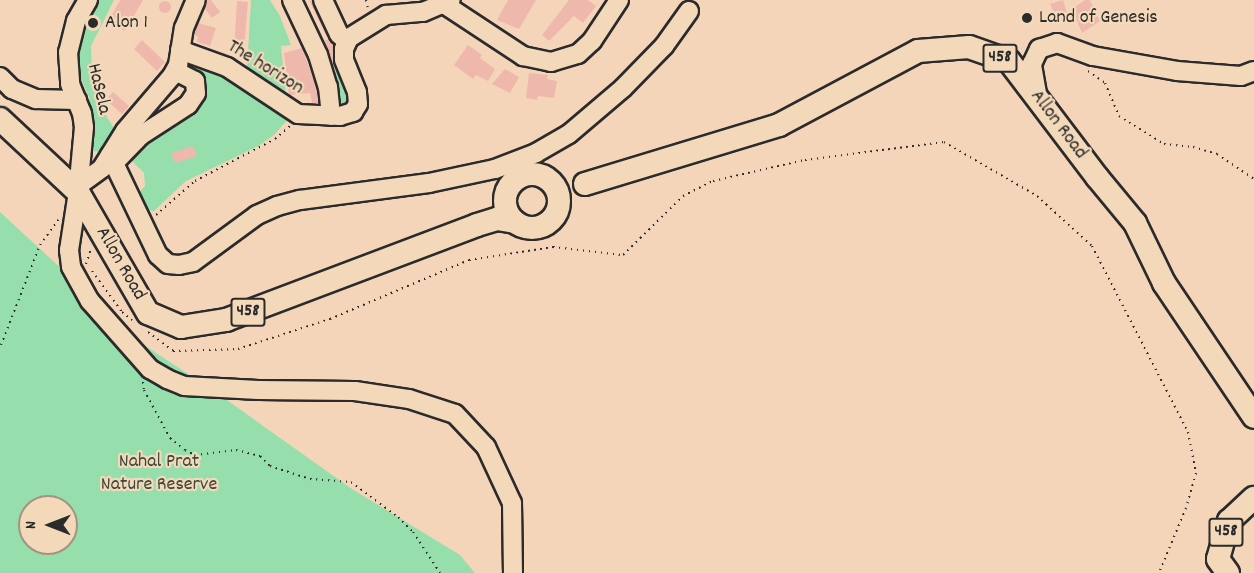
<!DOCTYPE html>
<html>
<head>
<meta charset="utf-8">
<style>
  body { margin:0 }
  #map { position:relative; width:1254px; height:573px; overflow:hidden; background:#f5d5ba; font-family:Dekko,sans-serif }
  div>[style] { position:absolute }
  .green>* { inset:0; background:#96deac }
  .building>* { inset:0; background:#eeb8ad }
  .round { border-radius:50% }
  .path>* { height:2px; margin-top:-1px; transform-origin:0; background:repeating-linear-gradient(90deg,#2b2b2b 0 1.5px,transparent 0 6px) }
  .roads { filter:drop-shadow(2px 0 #2b2b2b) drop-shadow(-2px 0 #2b2b2b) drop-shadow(0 2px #2b2b2b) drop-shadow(0 -2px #2b2b2b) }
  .minor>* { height:18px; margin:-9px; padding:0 9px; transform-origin:9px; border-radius:9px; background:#f3d9ba }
  .major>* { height:22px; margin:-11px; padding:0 11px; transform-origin:11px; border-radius:11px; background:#f3d9ba }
  .major>.ring { margin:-11px; padding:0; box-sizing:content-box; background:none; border:22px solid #f3d9ba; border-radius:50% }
  .dots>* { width:16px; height:16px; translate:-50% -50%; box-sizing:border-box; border:3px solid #f3d9ba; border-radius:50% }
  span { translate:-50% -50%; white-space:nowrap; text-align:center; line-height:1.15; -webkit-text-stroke:4.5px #f3d9ba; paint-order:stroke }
  .shield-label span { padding:2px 4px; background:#f3d9ba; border:2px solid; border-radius:4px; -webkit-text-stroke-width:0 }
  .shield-label { font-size:18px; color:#2b2b2b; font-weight:700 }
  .poi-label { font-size:20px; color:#2b2b2b }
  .left { translate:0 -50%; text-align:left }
  .street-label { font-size:20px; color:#2b2b2b }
  .park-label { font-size:20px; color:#3b463e }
  .north { position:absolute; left:18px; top:495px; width:60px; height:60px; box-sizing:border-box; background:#f3d9ba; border:2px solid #a39381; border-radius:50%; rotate:270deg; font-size:16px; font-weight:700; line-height:24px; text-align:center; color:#2b2b2b }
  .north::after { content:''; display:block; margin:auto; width:21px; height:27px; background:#2b2b2b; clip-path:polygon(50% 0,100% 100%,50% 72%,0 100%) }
</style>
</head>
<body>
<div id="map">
  <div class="green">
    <i style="clip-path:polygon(98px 0,114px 0,91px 46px,92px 81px,103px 111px,114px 128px,104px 152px,91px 151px,93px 119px,89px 97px,76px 67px,76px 46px)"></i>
    <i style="clip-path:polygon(251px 0,270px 0,280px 16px,291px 45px,281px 46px,286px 96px,247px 69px)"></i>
    <i style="clip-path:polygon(295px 0,303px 0,333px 72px,342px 68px,351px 92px,349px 108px,336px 108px)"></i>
    <i style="clip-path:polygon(190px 62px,224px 73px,289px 118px,274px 135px,258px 146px,186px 181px,154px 211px,147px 210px,137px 195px,145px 186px,144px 173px,130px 159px,149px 141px,191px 113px,188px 68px)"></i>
    <i style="clip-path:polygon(evenodd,0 212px,144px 345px,214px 391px,352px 489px,460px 555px,475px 573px,0 573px,0 212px,30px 507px,66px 507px,66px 543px,30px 543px,30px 507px)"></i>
  </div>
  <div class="building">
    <i style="clip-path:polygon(120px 0,143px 0,125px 31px,108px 22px)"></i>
    <i style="clip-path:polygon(207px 0,211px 0,220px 12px,212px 18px,205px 9px)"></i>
    <i style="clip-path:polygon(309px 0,312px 0,327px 35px,326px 36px)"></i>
    <i style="clip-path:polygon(508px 0,536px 0,519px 29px,497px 20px)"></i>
    <i style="clip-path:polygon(569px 0,588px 0,596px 6px,583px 23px,574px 16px,549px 41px,542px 35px)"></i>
    <i style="clip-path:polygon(1063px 0,1068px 16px,1058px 21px,1050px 4px)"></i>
    <i style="clip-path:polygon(1085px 0,1090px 0,1100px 21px,1082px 33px,1072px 9px)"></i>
    <i class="round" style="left:159px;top:1px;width:12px;height:12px"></i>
    <i style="clip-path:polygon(237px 1px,248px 2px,244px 49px,240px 50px,234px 50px)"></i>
    <i style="clip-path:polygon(198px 23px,216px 28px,210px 46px,197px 42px,198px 37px,194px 35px)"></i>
    <i style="clip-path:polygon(329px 39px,334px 45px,334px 67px,324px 41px)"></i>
    <i style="clip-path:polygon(142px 40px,165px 62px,157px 71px,134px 49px)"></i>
    <i style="clip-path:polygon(468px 45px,482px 55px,480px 58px,495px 69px,488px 81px,476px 75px,473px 79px,454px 65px)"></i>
    <i style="clip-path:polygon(302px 48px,317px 89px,318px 103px,312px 103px,310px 93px,289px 95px,284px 53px)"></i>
    <i style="clip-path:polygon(505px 69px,519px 77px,510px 93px,492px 84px)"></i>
    <i style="clip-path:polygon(529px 73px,548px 75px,547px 79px,557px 81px,554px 98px,538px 96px,537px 100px,526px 98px)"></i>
    <i style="clip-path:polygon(113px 92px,129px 106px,122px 114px,106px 100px)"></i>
    <i style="clip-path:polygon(193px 146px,197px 156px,175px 163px,171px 153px)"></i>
  </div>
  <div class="path">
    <i style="left:366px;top:0;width:8px;rotate:76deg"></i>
    <i style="left:1088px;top:71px;width:21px;rotate:35deg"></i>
    <i style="left:1105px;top:83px;width:36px;rotate:67deg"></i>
    <i style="left:1119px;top:116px;width:53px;rotate:31.9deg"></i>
    <i style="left:1164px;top:144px;width:29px;rotate:6deg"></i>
    <i style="left:1193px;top:147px;width:25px;rotate:16deg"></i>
    <i style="left:1217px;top:154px;width:45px;rotate:34deg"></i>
    <i style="left:156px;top:215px;width:52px;rotate:-41.1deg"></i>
    <i style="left:195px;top:181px;width:90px;rotate:-27.7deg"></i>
    <i style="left:275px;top:139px;width:20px;rotate:-41deg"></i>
    <i style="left:86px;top:264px;width:16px;rotate:-72deg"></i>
    <i style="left:92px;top:271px;width:51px;rotate:53.8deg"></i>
    <i style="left:122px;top:312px;width:13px;rotate:39deg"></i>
    <i style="left:148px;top:332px;width:31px;rotate:37deg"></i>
    <i style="left:173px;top:351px;width:65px;rotate:-1.8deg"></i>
    <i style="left:238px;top:349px;width:97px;rotate:-18.1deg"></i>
    <i style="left:330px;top:319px;width:151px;rotate:-23deg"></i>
    <i style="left:469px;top:260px;width:85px;rotate:-8.8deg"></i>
    <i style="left:553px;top:247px;width:70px;rotate:6.5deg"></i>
    <i style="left:623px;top:255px;width:84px;rotate:-44.5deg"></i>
    <i style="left:683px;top:196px;width:34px;rotate:-27deg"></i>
    <i style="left:713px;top:181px;width:94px;rotate:-12.9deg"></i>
    <i style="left:805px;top:160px;width:140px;rotate:-7.4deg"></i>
    <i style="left:944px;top:142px;width:108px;rotate:30.1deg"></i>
    <i style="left:1037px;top:196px;width:74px;rotate:42.3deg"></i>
    <i style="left:1092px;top:246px;width:209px;rotate:62.7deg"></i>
    <i style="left:1188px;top:432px;width:42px;rotate:79deg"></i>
    <i style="left:1196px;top:473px;width:36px;rotate:106deg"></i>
    <i style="left:1186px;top:508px;width:70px;rotate:112.6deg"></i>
    <i style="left:1px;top:345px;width:107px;rotate:-68.7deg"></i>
    <i style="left:40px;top:245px;width:32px;rotate:-54deg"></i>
    <i style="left:143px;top:382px;width:8px;rotate:83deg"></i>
    <i style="left:144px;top:390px;width:55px;rotate:61.6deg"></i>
    <i style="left:170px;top:438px;width:19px;rotate:39deg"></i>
    <i style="left:185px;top:450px;width:11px;rotate:27deg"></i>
    <i style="left:195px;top:455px;width:41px;rotate:-7deg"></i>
    <i style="left:236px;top:450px;width:25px;rotate:14deg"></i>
    <i style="left:260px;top:456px;width:14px;rotate:45deg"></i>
    <i style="left:270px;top:466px;width:42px;rotate:18deg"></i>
    <i style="left:310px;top:479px;width:41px;rotate:4.2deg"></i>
    <i style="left:351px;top:482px;width:59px;rotate:36.7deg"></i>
    <i style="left:398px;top:517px;width:21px;rotate:45deg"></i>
    <i style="left:413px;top:532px;width:49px;rotate:56.6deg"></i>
  </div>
  <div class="roads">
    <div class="minor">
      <i style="left:88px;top:0;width:24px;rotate:120deg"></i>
      <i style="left:76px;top:21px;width:32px;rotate:104deg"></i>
      <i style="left:68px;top:52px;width:32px;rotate:86deg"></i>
      <i style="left:70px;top:84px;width:31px;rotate:68deg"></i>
      <i style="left:82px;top:113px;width:14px;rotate:82deg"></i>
      <i style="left:84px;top:127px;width:65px;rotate:95.3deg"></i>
      <i style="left:78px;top:192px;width:59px;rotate:98.8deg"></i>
      <i style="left:69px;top:250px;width:17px;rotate:83deg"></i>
      <i style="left:71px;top:267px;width:39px;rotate:61deg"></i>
      <i style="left:90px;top:301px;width:91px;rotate:48.6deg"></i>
      <i style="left:150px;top:369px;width:20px;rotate:30deg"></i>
      <i style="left:167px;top:379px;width:18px;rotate:22deg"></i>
      <i style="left:184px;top:386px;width:74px;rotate:3.1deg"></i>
      <i style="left:258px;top:390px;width:97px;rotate:0.6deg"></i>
      <i style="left:355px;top:391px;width:55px;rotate:8.4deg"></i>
      <i style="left:409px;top:399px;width:48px;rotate:18.1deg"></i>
      <i style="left:455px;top:414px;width:45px;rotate:46.8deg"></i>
      <i style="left:486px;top:447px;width:62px;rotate:65.1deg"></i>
      <i style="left:512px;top:503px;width:70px;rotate:89.2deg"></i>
      <i style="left:292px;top:0;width:61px;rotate:64.7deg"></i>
      <i style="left:318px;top:55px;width:34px;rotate:73deg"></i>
      <i style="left:328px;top:87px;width:29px;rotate:84deg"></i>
      <i style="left:323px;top:0;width:38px;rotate:65deg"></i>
      <i style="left:339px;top:34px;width:11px;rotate:45deg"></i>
      <i style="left:444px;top:4px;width:95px;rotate:33.4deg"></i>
      <i style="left:523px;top:56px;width:29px;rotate:12deg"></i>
      <i style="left:551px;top:62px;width:28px;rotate:-17deg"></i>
      <i style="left:578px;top:54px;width:19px;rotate:-43deg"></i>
      <i style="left:592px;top:41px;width:49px;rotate:-56.6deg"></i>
      <i style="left:180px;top:50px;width:50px;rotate:19.9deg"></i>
      <i style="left:227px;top:67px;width:85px;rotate:33.5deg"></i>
      <i style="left:298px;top:114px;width:42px;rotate:2.7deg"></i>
      <i style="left:340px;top:116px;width:14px;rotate:-17deg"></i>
      <i style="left:353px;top:112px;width:9px;rotate:-58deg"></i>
      <i style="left:358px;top:104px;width:12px;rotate:-95deg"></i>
      <i style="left:357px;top:92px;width:35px;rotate:-112deg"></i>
      <i style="left:344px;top:59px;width:10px;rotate:-90deg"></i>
      <i style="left:344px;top:49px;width:12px;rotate:-66deg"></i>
      <i style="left:349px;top:38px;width:44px;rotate:-31.9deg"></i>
      <i style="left:386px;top:15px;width:37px;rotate:-5deg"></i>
      <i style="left:423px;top:12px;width:30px;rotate:-23deg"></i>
      <i style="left:0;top:77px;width:17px;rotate:45deg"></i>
      <i style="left:12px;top:89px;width:26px;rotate:23deg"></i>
      <i style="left:36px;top:99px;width:41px;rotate:1.4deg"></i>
      <i style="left:1038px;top:99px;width:36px;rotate:-100deg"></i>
      <i style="left:1032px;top:64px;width:17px;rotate:-65deg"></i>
      <i style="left:1039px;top:49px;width:19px;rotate:-18deg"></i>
      <i style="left:1057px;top:43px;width:38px;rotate:20deg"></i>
      <i style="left:1093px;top:56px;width:85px;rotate:10.1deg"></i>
      <i style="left:1177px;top:71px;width:64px;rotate:4.5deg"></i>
      <i style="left:1241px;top:76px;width:14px;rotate:-21deg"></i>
      <i style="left:110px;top:155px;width:111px;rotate:64.4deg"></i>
      <i style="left:158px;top:255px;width:13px;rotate:42deg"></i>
      <i style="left:168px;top:264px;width:11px;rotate:5deg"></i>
      <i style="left:179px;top:265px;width:14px;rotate:-12deg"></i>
      <i style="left:193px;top:262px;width:79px;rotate:-36.3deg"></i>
      <i style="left:257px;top:215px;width:22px;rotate:-24deg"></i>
      <i style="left:277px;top:206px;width:24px;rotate:-15deg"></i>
      <i style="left:300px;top:200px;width:130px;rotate:-7.5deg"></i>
      <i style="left:429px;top:183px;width:67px;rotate:-12deg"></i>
      <i style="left:495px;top:169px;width:44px;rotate:-21.3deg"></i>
      <i style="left:536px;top:153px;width:38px;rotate:-30deg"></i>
      <i style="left:569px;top:134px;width:71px;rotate:-40.4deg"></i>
      <i style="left:623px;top:88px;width:59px;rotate:-45.7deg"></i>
      <i style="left:664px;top:46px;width:43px;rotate:-54.5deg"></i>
      <i style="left:114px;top:163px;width:37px;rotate:-46deg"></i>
      <i style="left:140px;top:136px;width:57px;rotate:-32.9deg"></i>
      <i style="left:188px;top:105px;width:14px;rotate:-56deg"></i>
      <i style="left:196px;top:93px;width:12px;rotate:-95deg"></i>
      <i style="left:195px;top:81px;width:22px;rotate:-153deg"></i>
      <i style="left:79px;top:185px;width:29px;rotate:-36deg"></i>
      <i style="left:102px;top:168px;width:44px;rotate:-58.1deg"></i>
      <i style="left:125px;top:131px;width:72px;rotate:-49.5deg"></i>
      <i style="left:172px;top:76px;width:13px;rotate:-61deg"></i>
      <i style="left:178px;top:65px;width:37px;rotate:-81deg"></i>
      <i style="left:184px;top:28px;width:30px;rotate:-67deg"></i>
    </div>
    <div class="major">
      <i style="left:0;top:119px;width:107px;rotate:43.1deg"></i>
      <i style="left:78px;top:192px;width:140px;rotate:60deg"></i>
      <i style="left:148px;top:313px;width:36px;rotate:23deg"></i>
      <i style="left:181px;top:327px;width:46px;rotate:-8.8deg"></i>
      <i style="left:226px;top:320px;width:268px;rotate:-20.7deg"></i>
      <i style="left:477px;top:225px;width:21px;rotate:-17deg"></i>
      <i style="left:497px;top:219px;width:18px;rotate:9deg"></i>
      <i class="ring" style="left:505px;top:174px;width:32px;height:32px"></i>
      <i style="left:585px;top:184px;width:203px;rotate:-16.9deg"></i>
      <i style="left:779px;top:125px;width:157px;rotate:-28deg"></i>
      <i style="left:918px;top:51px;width:51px;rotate:-4.5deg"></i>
      <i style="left:969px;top:47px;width:42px;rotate:19.3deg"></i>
      <i style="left:1009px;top:61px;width:146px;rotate:52.8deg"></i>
      <i style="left:1097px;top:177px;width:60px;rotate:50.4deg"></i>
      <i style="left:1135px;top:223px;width:67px;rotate:64.2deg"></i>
      <i style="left:1164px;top:283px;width:161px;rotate:56.1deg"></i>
      <i style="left:1228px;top:573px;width:17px;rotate:-126deg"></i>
      <i style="left:1218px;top:559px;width:40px;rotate:-74deg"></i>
      <i style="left:1229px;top:521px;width:34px;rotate:-43deg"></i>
    </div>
  </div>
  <div class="dots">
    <i style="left:1027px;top:18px;background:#2b2b2b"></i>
    <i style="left:93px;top:23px;background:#2b2b2b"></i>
  </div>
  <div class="shield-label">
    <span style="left:1000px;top:58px">458</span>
    <span style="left:248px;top:312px">458</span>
    <span style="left:1226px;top:532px">458</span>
  </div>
  <div class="poi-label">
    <span class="left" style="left:1039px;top:18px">Land of Genesis</span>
    <span class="left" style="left:105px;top:23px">Alon 1</span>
  </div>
  <div class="street-label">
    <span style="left:265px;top:68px;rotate:32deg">The horizon</span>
    <span style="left:98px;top:89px;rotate:77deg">HaSela</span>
    <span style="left:1058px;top:125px;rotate:53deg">Allon Road</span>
    <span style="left:120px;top:264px;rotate:60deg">Allon Road</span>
  </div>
  <div class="park-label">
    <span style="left:159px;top:474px">Nahal Prat<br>Nature Reserve</span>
  </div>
  <div class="north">N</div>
</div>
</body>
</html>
